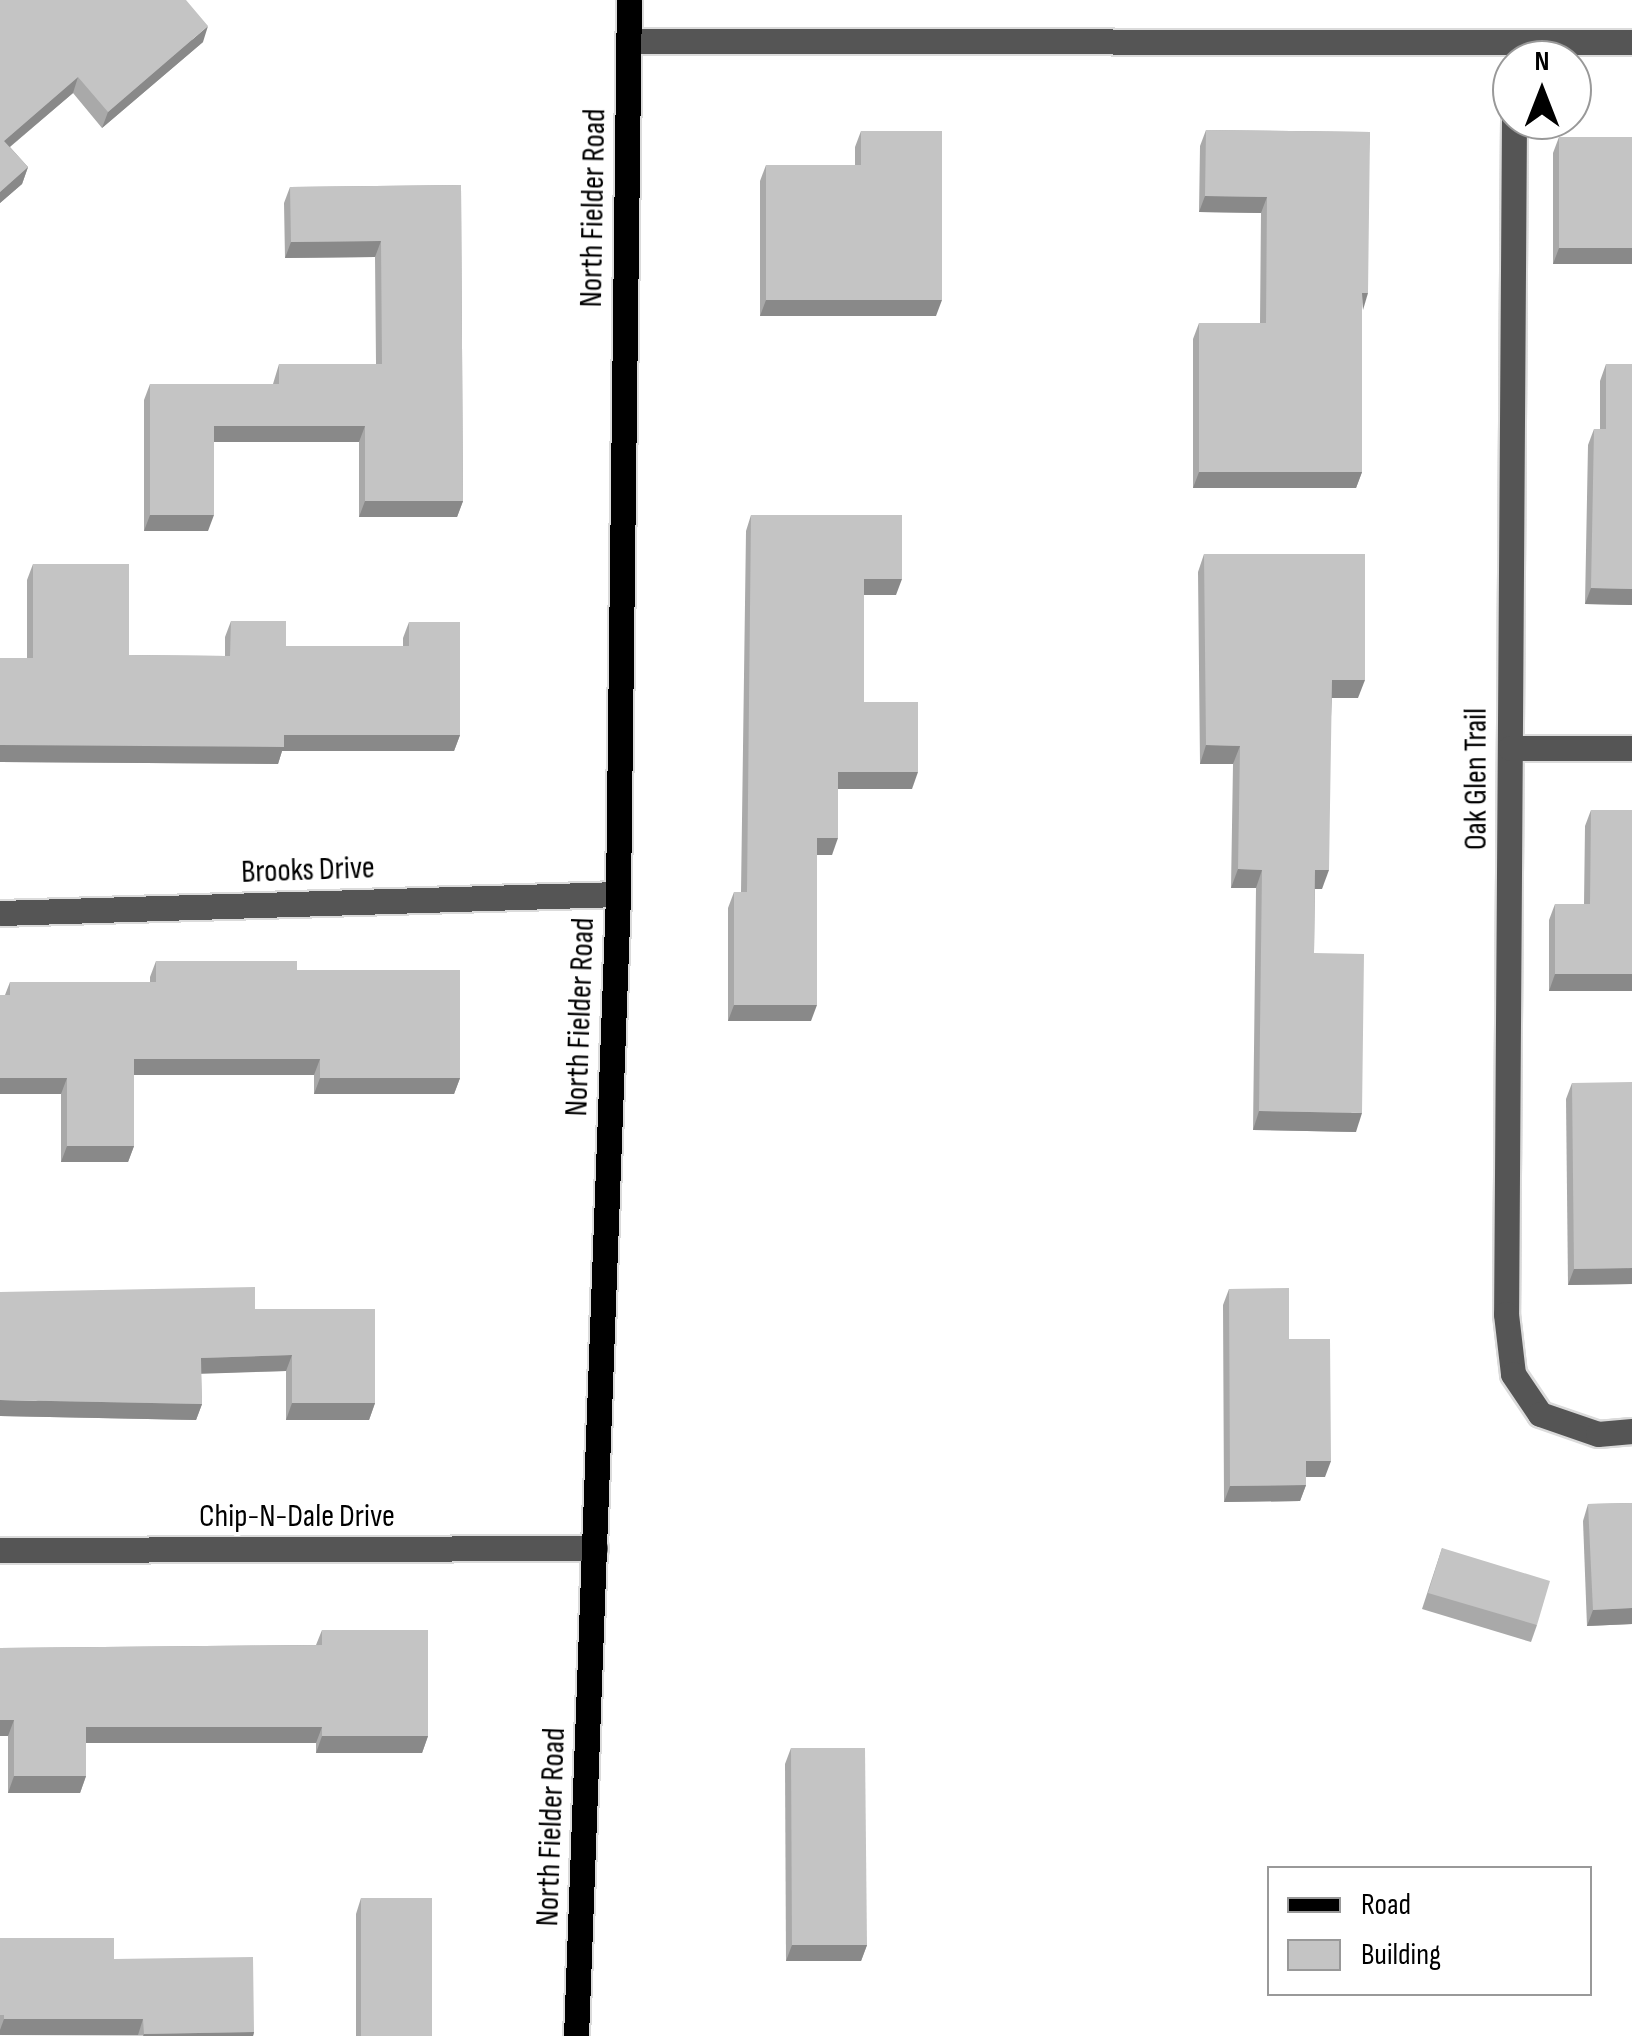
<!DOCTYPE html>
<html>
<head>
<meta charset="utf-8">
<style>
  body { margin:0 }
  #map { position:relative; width:1632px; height:2036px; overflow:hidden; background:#fff; font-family:"Sofia Sans Condensed",sans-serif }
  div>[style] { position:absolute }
  .roads { filter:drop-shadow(2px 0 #dbdbdb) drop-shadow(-2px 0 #dbdbdb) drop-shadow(0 2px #dbdbdb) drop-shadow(0 -2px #dbdbdb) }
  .minor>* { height:25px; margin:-12.5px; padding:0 12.5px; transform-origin:12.5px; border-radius:12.5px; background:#555 }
  .major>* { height:25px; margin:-12.5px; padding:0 12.5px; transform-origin:12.5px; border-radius:12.5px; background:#000 }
  .wall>* { inset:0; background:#a9a9a9 }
  .shaded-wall>* { inset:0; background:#898989 }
  .building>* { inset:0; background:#c4c4c4 }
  span { translate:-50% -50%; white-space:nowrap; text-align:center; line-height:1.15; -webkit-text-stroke:8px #fff; paint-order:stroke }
  .street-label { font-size:32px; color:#000 }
  .legend { position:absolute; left:1267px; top:1866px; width:325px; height:130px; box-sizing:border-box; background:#fff; border:2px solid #999; margin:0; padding:12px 18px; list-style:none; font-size:30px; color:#000 }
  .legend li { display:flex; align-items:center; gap:20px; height:50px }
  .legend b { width:50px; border:2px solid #999 }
  .north { position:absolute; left:1492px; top:40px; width:100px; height:100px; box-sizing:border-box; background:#fff; border:2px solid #999; border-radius:50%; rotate:0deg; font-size:28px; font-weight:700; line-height:40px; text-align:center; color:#000 }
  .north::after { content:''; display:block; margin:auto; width:35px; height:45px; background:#000; clip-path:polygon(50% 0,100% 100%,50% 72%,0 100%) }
</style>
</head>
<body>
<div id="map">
  <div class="roads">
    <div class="minor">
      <i style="left:629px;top:41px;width:1003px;rotate:0.06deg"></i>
      <i style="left:1514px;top:120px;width:1194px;rotate:90.38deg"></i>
      <i style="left:1506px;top:1314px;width:60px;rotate:83.3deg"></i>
      <i style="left:1513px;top:1374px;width:48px;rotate:56deg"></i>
      <i style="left:1540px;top:1414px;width:61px;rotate:19deg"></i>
      <i style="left:1598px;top:1434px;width:34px;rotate:-5deg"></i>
      <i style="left:1510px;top:748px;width:122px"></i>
      <i style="left:0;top:913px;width:618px;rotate:-1.76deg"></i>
      <i style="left:0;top:1550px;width:595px;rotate:-0.19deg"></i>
    </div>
    <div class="major">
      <i style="left:576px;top:2036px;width:1143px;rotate:-87.89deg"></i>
      <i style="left:618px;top:894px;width:894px;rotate:-89.3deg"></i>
    </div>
  </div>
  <div class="wall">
    <i style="clip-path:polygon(0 0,203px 42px,102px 128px,73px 93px,10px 147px,28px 167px,22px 184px,0 203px)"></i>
    <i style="clip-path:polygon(1206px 130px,1370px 132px,1362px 310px,1362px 472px,1356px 488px,1193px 488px,1193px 339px,1199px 323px,1260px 323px,1261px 213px,1199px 212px,1200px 146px)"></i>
    <i style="clip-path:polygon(861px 131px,936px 316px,760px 316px,760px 181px,766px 165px,855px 165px,855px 147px)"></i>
    <i style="clip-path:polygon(1559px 137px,1632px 264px,1553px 264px,1553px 153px)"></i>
    <i style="clip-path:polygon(461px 185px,463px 501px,457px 517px,359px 517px,359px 442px,214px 442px,208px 531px,144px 531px,144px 400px,150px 384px,273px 384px,279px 364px,376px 364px,375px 257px,285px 258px,284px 203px,290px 187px)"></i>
    <i style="clip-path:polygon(1606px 364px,1632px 364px,1632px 605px,1585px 604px,1588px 445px,1594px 429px,1600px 429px,1600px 381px)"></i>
    <i style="clip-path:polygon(751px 515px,896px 595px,864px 595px,864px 702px,912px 789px,838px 789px,832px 855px,817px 855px,811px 1021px,728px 1021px,728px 908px,734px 892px,741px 892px,746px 531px)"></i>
    <i style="clip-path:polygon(1204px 554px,1358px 698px,1332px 698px,1322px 889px,1315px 889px,1314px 953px,1356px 1132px,1253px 1130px,1256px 888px,1231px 888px,1233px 764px,1200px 764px,1198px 572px)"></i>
    <i style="clip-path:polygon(33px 564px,129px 655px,225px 656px,225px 637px,231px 621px,286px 646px,403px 646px,403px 638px,409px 622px,460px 735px,454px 751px,282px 751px,278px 764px,0 762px,0 658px,27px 658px,27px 580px)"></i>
    <i style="clip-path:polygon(1591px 810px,1632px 991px,1549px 991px,1549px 920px,1555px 904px,1584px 904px,1585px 826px)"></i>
    <i style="clip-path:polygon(156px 961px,297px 970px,460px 1078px,454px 1094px,314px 1094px,314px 1075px,134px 1075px,134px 1146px,128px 1162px,61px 1162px,61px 1094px,0 1094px,5px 995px,10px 982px,150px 982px,150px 977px)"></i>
    <i style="clip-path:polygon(1572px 1083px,1632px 1284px,1568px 1285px,1566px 1099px)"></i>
    <i style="clip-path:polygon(1229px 1289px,1289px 1339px,1325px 1477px,1306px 1477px,1306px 1485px,1300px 1501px,1224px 1502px,1223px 1305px)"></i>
    <i style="clip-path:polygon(255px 1309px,375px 1403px,369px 1420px,286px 1420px,286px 1371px,201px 1373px,202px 1404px,196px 1420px,0 1416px)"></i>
    <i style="clip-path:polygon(1632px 1503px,1632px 1624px,1587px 1626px,1583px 1521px,1588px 1504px)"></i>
    <i style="clip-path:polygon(1442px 1548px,1537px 1625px,1531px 1642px,1422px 1609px)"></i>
    <i style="clip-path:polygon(322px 1630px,428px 1736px,422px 1753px,316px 1753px,316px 1743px,86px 1743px,86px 1776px,80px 1793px,8px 1793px,8px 1736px,0 1648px,316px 1645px)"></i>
    <i style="clip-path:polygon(791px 1748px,867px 1945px,861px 1961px,786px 1961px,785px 1764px)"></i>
    <i style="clip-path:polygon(361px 1898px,432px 2036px,356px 2036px,356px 1914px)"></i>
    <i style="clip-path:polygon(0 1938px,114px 1959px,254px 2032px,253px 2036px,0 2035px)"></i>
  </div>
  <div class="shaded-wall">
    <i style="clip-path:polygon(208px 26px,203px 42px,102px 128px,108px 112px)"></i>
    <i style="clip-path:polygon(78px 77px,73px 93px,0 155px,4px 141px)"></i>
    <i style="clip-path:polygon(28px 167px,22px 184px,0 203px,0 192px)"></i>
    <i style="clip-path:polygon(1205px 196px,1267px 197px,1261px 213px,1199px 212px)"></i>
    <i style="clip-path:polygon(381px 241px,375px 257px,285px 258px,291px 242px)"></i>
    <i style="clip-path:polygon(1559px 248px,1632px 248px,1632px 264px,1553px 264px)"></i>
    <i style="clip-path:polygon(1362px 293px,1368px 293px,1363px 310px)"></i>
    <i style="clip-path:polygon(766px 300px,942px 300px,936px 316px,760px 316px)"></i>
    <i style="clip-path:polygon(214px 426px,365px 426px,359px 442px,208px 442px)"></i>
    <i style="clip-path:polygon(1199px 472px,1362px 472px,1356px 488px,1193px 488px)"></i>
    <i style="clip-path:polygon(365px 501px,463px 501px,457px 517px,359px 517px)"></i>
    <i style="clip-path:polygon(150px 515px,214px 515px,208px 531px,144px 531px)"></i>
    <i style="clip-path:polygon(864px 579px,902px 579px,896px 595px,858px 595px)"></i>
    <i style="clip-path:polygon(1591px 588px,1632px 589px,1632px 605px,1585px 604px)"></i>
    <i style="clip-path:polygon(1332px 680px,1365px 680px,1358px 698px,1326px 698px)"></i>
    <i style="clip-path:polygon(284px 735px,460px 735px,454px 751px,282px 751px,278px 764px,0 762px,0 745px)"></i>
    <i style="clip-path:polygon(1206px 745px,1240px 746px,1233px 764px,1200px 764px)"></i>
    <i style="clip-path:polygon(838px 772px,918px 772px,912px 789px,832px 789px)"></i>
    <i style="clip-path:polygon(817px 838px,838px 838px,832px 855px,811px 855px)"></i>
    <i style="clip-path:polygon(1238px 869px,1262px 870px,1256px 888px,1231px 888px)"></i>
    <i style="clip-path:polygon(1315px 870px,1329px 870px,1322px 889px,1309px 889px)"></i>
    <i style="clip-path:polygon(1555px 974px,1632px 974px,1632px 991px,1549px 991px)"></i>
    <i style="clip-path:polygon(734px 1005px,817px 1005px,811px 1021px,728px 1021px)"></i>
    <i style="clip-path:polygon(134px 1059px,320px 1059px,314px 1075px,128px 1075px)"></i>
    <i style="clip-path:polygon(0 1078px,67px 1078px,61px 1094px,0 1094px)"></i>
    <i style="clip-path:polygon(320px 1078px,460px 1078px,454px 1094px,314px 1094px)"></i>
    <i style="clip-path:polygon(1259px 1111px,1362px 1113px,1356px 1132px,1253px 1130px)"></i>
    <i style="clip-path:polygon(67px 1146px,134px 1146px,128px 1162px,61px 1162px)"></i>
    <i style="clip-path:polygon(1632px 1268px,1632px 1284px,1568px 1285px,1574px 1269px)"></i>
    <i style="clip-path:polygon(292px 1355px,286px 1371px,195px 1374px,201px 1358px)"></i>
    <i style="clip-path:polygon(0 1400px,202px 1404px,196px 1420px,0 1416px)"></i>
    <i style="clip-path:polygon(292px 1403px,375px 1403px,369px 1420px,286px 1420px)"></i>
    <i style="clip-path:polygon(1306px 1461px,1331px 1461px,1325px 1477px,1300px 1477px)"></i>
    <i style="clip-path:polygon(1306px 1485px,1300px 1501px,1224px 1502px,1230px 1486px)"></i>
    <i style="clip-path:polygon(1632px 1608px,1632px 1624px,1587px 1626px,1593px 1610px)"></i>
    <i style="clip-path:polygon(0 1720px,14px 1720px,8px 1736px,0 1736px)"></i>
    <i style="clip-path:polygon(86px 1727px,322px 1727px,316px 1743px,80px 1743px)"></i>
    <i style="clip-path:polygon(322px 1736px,428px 1736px,422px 1753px,316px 1753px)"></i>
    <i style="clip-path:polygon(14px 1776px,86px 1776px,80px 1793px,8px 1793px)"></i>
    <i style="clip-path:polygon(792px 1945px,867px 1945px,861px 1961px,786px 1961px)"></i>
    <i style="clip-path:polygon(4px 2019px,143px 2019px,138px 2035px,0 2035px,0 2030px)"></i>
    <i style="clip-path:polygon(254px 2032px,253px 2036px,143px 2036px,144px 2034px)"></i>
  </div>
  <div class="building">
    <i style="clip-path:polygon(0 0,186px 0,208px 26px,108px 112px,78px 77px,4px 141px,28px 167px,0 192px)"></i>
    <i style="clip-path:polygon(1206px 130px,1370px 132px,1368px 293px,1362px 293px,1362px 472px,1199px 472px,1199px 323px,1266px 323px,1267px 197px,1205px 196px)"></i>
    <i style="clip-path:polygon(861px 131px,942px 131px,942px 300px,766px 300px,766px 165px,861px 165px)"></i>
    <i style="clip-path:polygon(1559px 137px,1632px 137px,1632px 248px,1559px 248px)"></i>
    <i style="clip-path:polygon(461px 185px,463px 501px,365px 501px,365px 426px,214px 426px,214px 515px,150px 515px,150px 384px,279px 384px,279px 364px,382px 364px,381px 241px,291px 242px,290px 187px)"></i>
    <i style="clip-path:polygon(1606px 364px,1632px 364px,1632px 589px,1591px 588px,1594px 429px,1606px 429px)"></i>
    <i style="clip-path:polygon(751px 515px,902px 515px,902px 579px,864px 579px,864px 702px,918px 702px,918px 772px,838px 772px,838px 838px,817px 838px,817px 1005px,734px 1005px,734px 892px,747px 892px)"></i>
    <i style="clip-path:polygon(1204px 554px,1365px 554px,1365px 680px,1332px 680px,1329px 870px,1315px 870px,1314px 953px,1364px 954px,1362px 1113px,1259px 1111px,1262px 870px,1238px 869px,1240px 746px,1206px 745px)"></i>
    <i style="clip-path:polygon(33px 564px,129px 564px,129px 655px,230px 656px,231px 621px,286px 621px,286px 646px,409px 646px,409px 622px,460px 622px,460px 735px,284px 735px,284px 747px,0 745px,0 658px,33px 658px)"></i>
    <i style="clip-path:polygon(1591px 810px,1632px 810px,1632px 974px,1555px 974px,1555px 904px,1590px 904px)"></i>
    <i style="clip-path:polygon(156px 961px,297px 961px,297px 970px,460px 970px,460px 1078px,320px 1078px,320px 1059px,134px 1059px,134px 1146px,67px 1146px,67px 1078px,0 1078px,0 995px,10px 995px,10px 982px,156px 982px)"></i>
    <i style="clip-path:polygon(1632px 1082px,1632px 1268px,1574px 1269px,1572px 1083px)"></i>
    <i style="clip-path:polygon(255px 1287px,255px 1309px,375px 1309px,375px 1403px,292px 1403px,292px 1355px,201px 1358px,202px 1404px,0 1400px,0 1292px)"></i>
    <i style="clip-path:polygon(1289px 1288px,1289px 1339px,1330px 1339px,1331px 1461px,1306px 1461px,1306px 1485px,1230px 1486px,1229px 1289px)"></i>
    <i style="clip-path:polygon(1632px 1503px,1632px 1608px,1593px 1610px,1588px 1504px)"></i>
    <i style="clip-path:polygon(1442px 1548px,1550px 1581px,1537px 1625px,1428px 1593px)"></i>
    <i style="clip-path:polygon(322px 1630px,428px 1630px,428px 1736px,322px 1736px,322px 1727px,86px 1727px,86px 1776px,14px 1776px,14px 1720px,0 1720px,0 1648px,322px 1645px)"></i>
    <i style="clip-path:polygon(791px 1748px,865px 1748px,867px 1945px,792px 1945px)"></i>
    <i style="clip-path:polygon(361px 1898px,432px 1898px,432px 2036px,361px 2036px)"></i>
    <i style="clip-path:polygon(0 1938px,114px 1938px,114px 1959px,253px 1957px,254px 2032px,144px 2034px,143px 2019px,4px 2019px,4px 2015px,0 2015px)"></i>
  </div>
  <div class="street-label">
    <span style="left:594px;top:208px;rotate:-89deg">North Fielder Road</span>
    <span style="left:1477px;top:779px;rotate:-90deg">Oak Glen Trail</span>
    <span style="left:308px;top:871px;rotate:-2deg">Brooks Drive</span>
    <span style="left:581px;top:1017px;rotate:-88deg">North Fielder Road</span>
    <span style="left:297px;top:1517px">Chip-N-Dale Drive</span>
    <span style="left:552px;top:1827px;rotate:-88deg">North Fielder Road</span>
  </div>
  <ul class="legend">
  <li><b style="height:12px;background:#000"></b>Road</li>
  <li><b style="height:28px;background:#c4c4c4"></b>Building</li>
  </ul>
  <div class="north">N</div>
</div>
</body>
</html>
